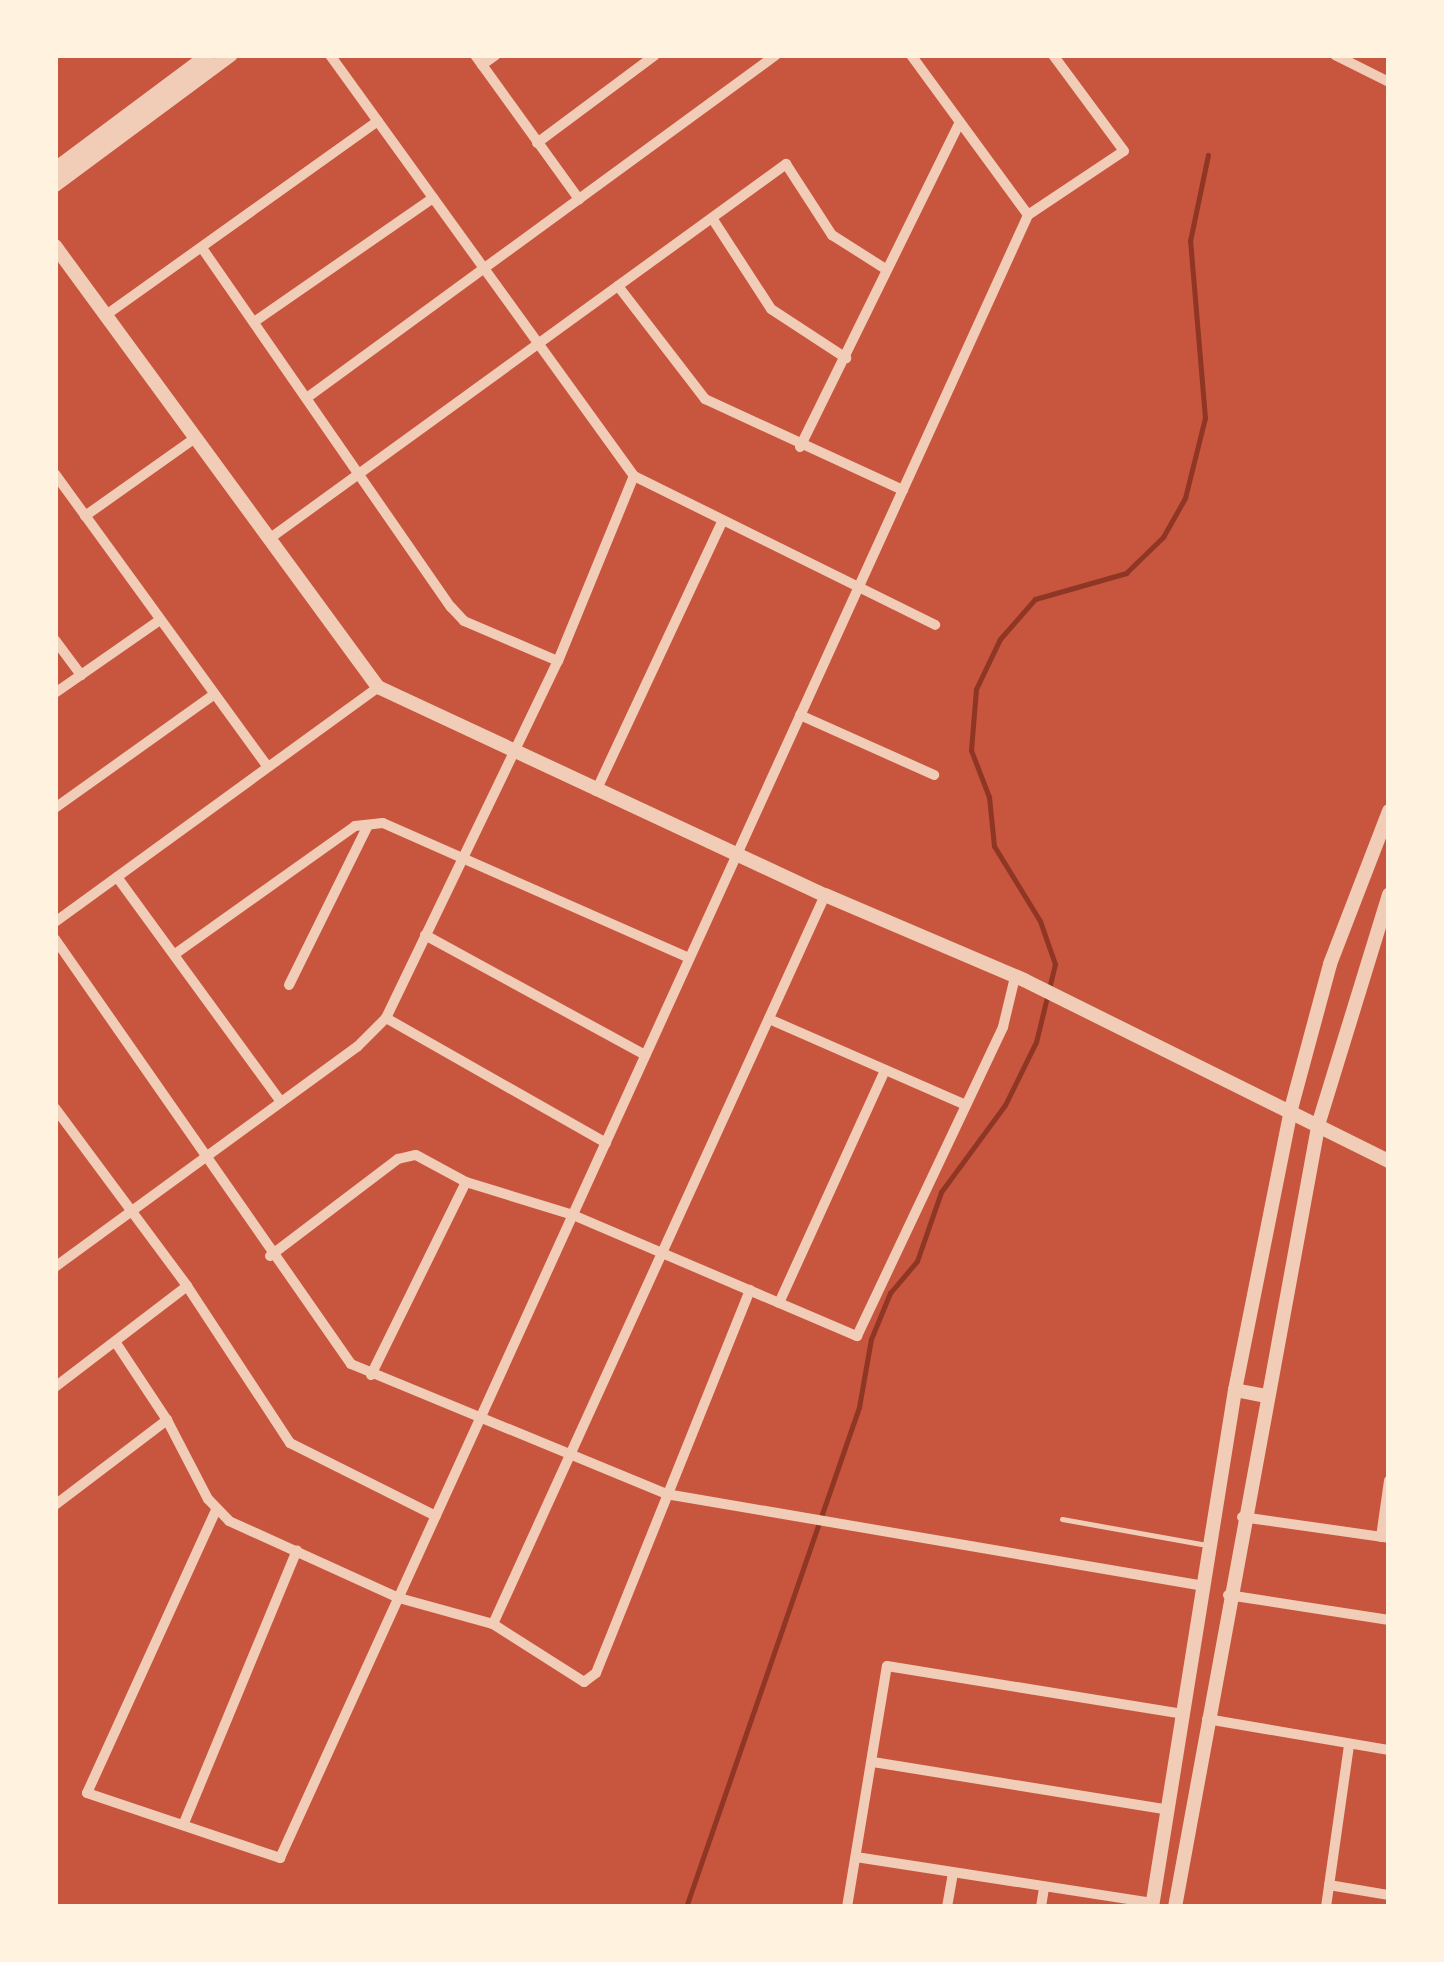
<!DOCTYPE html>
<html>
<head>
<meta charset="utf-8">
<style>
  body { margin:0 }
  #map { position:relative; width:1444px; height:1962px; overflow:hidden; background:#c8553d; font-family:"Public Sans",sans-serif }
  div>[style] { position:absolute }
  .stream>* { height:5px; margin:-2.5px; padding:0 2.5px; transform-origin:2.5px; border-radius:2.5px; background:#8f3625 }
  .service>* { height:5px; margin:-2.5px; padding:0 2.5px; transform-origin:2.5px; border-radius:2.5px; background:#f1ccb7 }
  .minor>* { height:10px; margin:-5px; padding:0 5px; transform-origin:5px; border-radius:5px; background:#f1ccb7 }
  .tertiary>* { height:14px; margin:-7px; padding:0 7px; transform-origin:7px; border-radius:7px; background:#f1ccb7 }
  span { translate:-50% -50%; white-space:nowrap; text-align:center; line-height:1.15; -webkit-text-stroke:10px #fff3e0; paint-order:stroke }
  .frame { position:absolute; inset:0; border:58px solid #fff3e0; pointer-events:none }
</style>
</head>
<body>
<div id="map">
  <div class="stream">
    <i style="left:686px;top:1907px;width:529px;rotate:-70.91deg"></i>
    <i style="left:859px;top:1407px;width:69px;rotate:-80deg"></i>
    <i style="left:871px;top:1339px;width:50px;rotate:-67.6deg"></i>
    <i style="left:890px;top:1293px;width:42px;rotate:-49.8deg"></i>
    <i style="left:917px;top:1261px;width:73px;rotate:-70.8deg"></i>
    <i style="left:941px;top:1192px;width:108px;rotate:-53.7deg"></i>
    <i style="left:1005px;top:1105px;width:70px;rotate:-63.8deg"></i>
    <i style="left:1036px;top:1042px;width:80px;rotate:-76.3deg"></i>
    <i style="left:1055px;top:964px;width:46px;rotate:-109.2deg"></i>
    <i style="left:1040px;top:921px;width:88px;rotate:-121.5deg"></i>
    <i style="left:994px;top:846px;width:49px;rotate:-95.8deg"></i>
    <i style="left:989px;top:797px;width:50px;rotate:-111deg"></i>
    <i style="left:971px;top:750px;width:61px;rotate:-85.3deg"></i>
    <i style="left:976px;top:689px;width:55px;rotate:-64.4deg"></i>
    <i style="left:1000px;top:639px;width:53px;rotate:-48.8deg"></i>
    <i style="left:1035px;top:599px;width:95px;rotate:-15.9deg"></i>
    <i style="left:1126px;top:573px;width:52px;rotate:-44.2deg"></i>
    <i style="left:1163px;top:537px;width:45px;rotate:-60.6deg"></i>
    <i style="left:1185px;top:498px;width:82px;rotate:-76deg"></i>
    <i style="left:1205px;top:418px;width:178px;rotate:-94.8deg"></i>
    <i style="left:1190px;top:241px;width:88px;rotate:-78.2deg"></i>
  </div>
  <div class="service">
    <i style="left:1062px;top:1519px;width:147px;rotate:10.2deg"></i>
  </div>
  <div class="minor">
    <i style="left:330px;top:55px;width:519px;rotate:54.17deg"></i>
    <i style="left:634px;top:476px;width:336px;rotate:26.3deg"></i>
    <i style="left:475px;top:55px;width:178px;rotate:54.2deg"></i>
    <i style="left:911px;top:55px;width:198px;rotate:53.8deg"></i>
    <i style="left:1335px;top:55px;width:60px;rotate:26.6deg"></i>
    <i style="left:482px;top:65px;width:17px;rotate:-36deg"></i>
    <i style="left:537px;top:143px;width:147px;rotate:-36.7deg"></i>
    <i style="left:712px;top:218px;width:108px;rotate:57deg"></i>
    <i style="left:771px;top:309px;width:90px;rotate:33.2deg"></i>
    <i style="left:202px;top:248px;width:437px;rotate:55.3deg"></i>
    <i style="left:451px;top:607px;width:19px;rotate:47deg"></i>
    <i style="left:464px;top:621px;width:102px;rotate:23.1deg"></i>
    <i style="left:618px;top:286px;width:143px;rotate:52.4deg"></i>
    <i style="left:705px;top:399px;width:218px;rotate:24.7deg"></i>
    <i style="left:106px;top:315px;width:334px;rotate:-35.5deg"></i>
    <i style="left:254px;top:322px;width:218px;rotate:-34.7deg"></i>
    <i style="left:308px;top:397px;width:580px;rotate:-36.16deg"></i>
    <i style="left:800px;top:447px;width:362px;rotate:-63.8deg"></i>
    <i style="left:55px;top:474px;width:361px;rotate:54deg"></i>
    <i style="left:85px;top:516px;width:135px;rotate:-35.3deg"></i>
    <i style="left:269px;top:539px;width:639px;rotate:-35.95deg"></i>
    <i style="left:786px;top:164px;width:85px;rotate:57.1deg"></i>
    <i style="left:832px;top:235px;width:62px;rotate:32.4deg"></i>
    <i style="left:55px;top:640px;width:44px;rotate:53.4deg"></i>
    <i style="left:55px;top:693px;width:128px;rotate:-34.8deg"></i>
    <i style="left:800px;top:715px;width:147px;rotate:24.1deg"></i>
    <i style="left:596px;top:791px;width:299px;rotate:-64.9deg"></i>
    <i style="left:55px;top:808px;width:196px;rotate:-35.5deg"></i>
    <i style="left:117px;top:877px;width:278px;rotate:53.9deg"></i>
    <i style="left:55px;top:922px;width:399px;rotate:-36deg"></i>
    <i style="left:425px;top:935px;width:251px;rotate:28.6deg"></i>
    <i style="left:55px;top:939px;width:518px;rotate:55.14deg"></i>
    <i style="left:351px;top:1364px;width:341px;rotate:22.4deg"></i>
    <i style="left:666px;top:1494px;width:546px;rotate:9.7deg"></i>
    <i style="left:175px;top:954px;width:221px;rotate:-35.4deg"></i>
    <i style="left:355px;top:826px;width:28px;rotate:-6deg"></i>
    <i style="left:383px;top:823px;width:334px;rotate:23.8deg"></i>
    <i style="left:289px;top:985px;width:178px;rotate:-63.7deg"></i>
    <i style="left:386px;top:1018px;width:253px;rotate:29.6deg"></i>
    <i style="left:769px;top:1019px;width:215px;rotate:23.6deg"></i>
    <i style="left:55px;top:1108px;width:222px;rotate:53.4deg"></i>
    <i style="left:187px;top:1286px;width:188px;rotate:56.7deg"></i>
    <i style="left:290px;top:1443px;width:163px;rotate:26.6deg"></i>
    <i style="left:270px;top:1256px;width:161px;rotate:-37.2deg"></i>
    <i style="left:398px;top:1159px;width:18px;rotate:-13deg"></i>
    <i style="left:416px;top:1155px;width:57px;rotate:28.4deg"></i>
    <i style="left:466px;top:1182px;width:112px;rotate:17.1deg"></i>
    <i style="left:573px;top:1215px;width:309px;rotate:23.1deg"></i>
    <i style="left:857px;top:1336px;width:342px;rotate:-64.7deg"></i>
    <i style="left:1003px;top:1027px;width:51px;rotate:-76.5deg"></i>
    <i style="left:55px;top:1267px;width:374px;rotate:-36.1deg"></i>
    <i style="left:357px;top:1047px;width:41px;rotate:-45deg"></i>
    <i style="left:386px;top:1018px;width:396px;rotate:-64.3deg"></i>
    <i style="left:558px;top:661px;width:200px;rotate:-67.7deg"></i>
    <i style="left:779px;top:1303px;width:256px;rotate:-65.5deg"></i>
    <i style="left:116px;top:1343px;width:92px;rotate:56.5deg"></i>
    <i style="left:167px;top:1420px;width:89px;rotate:62.6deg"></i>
    <i style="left:208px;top:1499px;width:30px;rotate:46deg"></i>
    <i style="left:229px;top:1521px;width:187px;rotate:24.4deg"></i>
    <i style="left:399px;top:1598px;width:98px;rotate:15.5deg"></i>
    <i style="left:493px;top:1624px;width:108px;rotate:32.5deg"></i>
    <i style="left:584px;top:1682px;width:15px;rotate:-37deg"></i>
    <i style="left:596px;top:1673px;width:413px;rotate:-68.1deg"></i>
    <i style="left:371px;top:1375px;width:215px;rotate:-63.8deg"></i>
    <i style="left:55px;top:1387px;width:166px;rotate:-37.4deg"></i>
    <i style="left:55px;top:1505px;width:141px;rotate:-37.2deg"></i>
    <i style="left:216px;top:1510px;width:311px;rotate:114.5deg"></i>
    <i style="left:87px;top:1793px;width:204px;rotate:18.6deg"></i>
    <i style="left:280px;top:1858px;width:1805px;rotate:-65.52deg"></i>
    <i style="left:1028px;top:215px;width:115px;rotate:-33.7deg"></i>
    <i style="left:1124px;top:151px;width:119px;rotate:-126.5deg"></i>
    <i style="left:1242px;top:1517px;width:148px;rotate:8.1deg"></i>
    <i style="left:1381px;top:1537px;width:57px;rotate:-81.9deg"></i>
    <i style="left:1228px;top:1595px;width:163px;rotate:8.8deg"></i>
    <i style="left:493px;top:1624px;width:801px;rotate:-65.51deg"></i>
    <i style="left:1207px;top:1719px;width:185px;rotate:9.7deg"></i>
    <i style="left:873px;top:1762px;width:299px;rotate:9.2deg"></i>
    <i style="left:184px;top:1823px;width:295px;rotate:-67.5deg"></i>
    <i style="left:856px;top:1857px;width:300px;rotate:8.8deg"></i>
    <i style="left:1329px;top:1885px;width:61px;rotate:9.5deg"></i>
    <i style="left:847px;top:1907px;width:244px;rotate:-80.6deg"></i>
    <i style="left:887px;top:1666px;width:301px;rotate:9.2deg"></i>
    <i style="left:947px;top:1907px;width:34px;rotate:-80deg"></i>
    <i style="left:1041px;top:1907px;width:20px;rotate:-81deg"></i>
    <i style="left:1326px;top:1907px;width:164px;rotate:-81.9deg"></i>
  </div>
  <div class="tertiary">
    <i style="left:55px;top:169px;width:191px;rotate:-36.7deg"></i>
    <i style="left:55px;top:185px;width:219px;rotate:-36.5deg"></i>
    <i style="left:55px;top:246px;width:547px;rotate:53.78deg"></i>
    <i style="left:378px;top:687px;width:493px;rotate:25deg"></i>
    <i style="left:825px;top:895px;width:216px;rotate:23.1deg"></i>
    <i style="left:1024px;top:980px;width:407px;rotate:26.4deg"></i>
    <i style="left:1235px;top:1390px;width:31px;rotate:11deg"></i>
    <i style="left:1152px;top:1907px;width:524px;rotate:-80.88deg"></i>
    <i style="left:1235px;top:1390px;width:287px;rotate:-78.7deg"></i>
    <i style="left:1291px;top:1109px;width:150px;rotate:-74.9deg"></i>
    <i style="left:1330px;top:964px;width:164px;rotate:-68.9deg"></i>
    <i style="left:1175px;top:1907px;width:798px;rotate:-79.61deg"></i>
    <i style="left:1319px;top:1122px;width:238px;rotate:-72.9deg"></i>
  </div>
  <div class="frame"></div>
</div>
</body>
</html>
